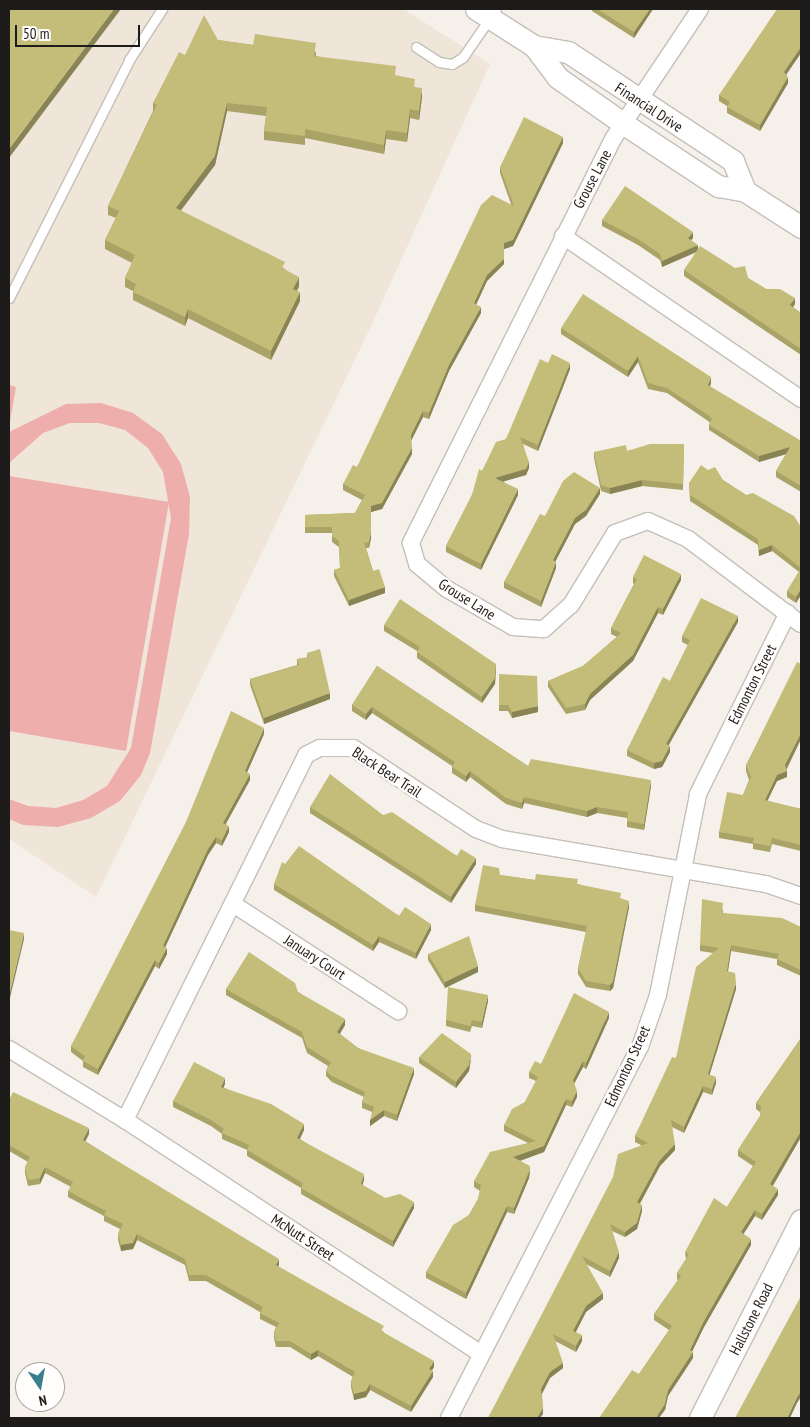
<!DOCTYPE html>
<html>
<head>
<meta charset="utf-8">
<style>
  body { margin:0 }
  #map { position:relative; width:810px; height:1427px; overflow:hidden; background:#f5f0e9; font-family:"PT Sans Narrow",sans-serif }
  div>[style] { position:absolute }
  .built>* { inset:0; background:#efe5d8 }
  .green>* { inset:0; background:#eeaeab }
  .roads { filter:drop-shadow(1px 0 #c4bfb8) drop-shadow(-1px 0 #c4bfb8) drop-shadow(0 1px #c4bfb8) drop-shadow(0 -1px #c4bfb8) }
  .service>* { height:9px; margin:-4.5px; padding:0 4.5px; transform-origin:4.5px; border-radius:4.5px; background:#fff }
  .minor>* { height:16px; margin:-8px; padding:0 8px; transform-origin:8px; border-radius:8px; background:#fff }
  .tertiary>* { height:21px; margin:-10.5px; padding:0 10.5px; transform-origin:10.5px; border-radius:10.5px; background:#fff }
  .wall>* { inset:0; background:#a9a368 }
  .shaded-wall>* { inset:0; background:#898455 }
  .building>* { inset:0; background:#c4bd79 }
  span { translate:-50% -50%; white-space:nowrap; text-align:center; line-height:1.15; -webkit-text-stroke:4.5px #fffefd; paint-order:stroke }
  .street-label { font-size:15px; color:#1e1c1a }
  .frame { position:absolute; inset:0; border:10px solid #1e1c1a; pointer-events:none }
  .north { position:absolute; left:15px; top:1362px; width:50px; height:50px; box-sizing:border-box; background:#fffefd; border:1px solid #a5a4a2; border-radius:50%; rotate:168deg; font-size:14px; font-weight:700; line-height:20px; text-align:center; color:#1e1c1a }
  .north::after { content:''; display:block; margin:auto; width:18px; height:22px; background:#387e8b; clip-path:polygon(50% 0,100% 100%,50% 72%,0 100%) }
  .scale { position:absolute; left:15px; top:25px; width:125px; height:22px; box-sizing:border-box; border:2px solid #1e1c1a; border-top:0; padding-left:6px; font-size:15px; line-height:18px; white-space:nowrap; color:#1e1c1a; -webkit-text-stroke:4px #fffefd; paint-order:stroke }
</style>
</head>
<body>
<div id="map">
  <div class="built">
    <i style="clip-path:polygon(9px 9px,403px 9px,490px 64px,372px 324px,96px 897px,9px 839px)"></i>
  </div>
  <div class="green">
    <i style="clip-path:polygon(9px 385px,16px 387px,9px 427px)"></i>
    <i style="clip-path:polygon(101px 403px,133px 413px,162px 434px,181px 464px,190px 497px,189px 534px,150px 753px,141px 775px,120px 801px,91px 818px,58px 827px,23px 825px,9px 819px,9px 799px,28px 806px,56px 808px,83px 800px,107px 786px,131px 748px,171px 518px,163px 472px,148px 448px,125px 430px,99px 423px,70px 423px,43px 433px,9px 463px,9px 432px,66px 404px)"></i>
    <i style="clip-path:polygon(9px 476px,169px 502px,126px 751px,9px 731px)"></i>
  </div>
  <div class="roads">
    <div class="service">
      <i style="left:416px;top:47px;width:27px;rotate:33deg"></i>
      <i style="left:439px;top:62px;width:13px;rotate:9deg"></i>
      <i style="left:452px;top:64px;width:13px;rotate:-32deg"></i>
      <i style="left:463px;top:57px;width:58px;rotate:-55.5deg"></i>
      <i style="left:9px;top:298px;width:267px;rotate:-63.2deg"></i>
      <i style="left:129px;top:60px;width:61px;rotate:-57.1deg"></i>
    </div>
    <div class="minor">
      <i style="left:700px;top:9px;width:156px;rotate:123.8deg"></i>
      <i style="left:613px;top:139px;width:452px;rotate:116.6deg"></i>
      <i style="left:411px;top:543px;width:22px;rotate:74deg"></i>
      <i style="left:417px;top:564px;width:39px;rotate:40deg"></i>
      <i style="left:447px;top:589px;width:76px;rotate:29.9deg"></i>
      <i style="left:513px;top:627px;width:31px;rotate:4deg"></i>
      <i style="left:544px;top:629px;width:36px;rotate:-42deg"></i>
      <i style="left:571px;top:605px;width:84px;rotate:-58.6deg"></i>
      <i style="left:615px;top:533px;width:35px;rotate:-20deg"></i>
      <i style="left:648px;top:521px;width:44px;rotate:24.2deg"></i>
      <i style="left:688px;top:539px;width:141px;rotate:37deg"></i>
      <i style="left:563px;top:236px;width:288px;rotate:34.4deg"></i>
      <i style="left:233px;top:904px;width:197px;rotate:33deg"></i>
      <i style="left:9px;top:1049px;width:136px;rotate:31.5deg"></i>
      <i style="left:125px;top:1120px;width:426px;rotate:33.3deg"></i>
      <i style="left:125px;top:1120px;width:407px;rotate:-63.6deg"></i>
      <i style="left:306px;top:755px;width:16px;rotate:-27deg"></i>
      <i style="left:320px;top:748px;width:33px"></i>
      <i style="left:353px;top:748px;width:147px;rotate:33.4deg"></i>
      <i style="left:476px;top:829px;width:28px;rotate:21deg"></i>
      <i style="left:502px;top:839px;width:268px;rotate:9.7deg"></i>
      <i style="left:766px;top:884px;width:37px;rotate:19deg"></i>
      <i style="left:449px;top:1418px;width:417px;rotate:-62.8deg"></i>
      <i style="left:640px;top:1047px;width:55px;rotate:-70.9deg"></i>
      <i style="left:658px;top:995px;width:205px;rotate:-78.7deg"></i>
      <i style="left:698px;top:794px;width:202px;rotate:-63.6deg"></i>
    </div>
    <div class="tertiary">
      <i style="left:476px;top:9px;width:69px;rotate:32.5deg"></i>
      <i style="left:534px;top:46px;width:39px;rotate:53deg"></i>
      <i style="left:557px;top:77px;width:82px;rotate:35deg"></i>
      <i style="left:624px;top:124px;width:113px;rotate:33.4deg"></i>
      <i style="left:718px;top:186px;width:27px;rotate:10deg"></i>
      <i style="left:745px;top:191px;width:67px;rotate:32.7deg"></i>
      <i style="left:534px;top:46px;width:35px;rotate:10deg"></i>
      <i style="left:568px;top:52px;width:198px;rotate:33.4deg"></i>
      <i style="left:733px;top:161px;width:32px;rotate:68deg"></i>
      <i style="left:700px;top:1418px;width:222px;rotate:-63deg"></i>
    </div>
  </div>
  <div class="wall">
    <i style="clip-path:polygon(592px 9px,653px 9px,634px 38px,592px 11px)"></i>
    <i style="clip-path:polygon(801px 9px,801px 53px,786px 74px,788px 83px,760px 131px,727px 113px,727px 106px,719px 101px,719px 95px)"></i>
    <i style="clip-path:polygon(218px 40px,253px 45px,316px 52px,316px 56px,396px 76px,415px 87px,422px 97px,419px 120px,410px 118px,407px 142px,386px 139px,384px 154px,305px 138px,305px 145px,264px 140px,264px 131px,266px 116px,227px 111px,215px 165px,180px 211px,285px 269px,299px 286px,297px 291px,300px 301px,271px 360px,188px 318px,185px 326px,133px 300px,133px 291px,125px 287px,125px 278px,132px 263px,105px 249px,105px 240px,116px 218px,108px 215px,108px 206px,153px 111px,153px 103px,185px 55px)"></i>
    <i style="clip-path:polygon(563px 143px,513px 246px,504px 249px,504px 264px,487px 281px,476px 305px,481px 313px,449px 371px,429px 419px,423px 417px,411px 441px,412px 454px,382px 509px,371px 512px,371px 538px,369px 548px,366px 548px,373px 571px,385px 593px,349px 606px,334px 576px,334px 570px,340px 568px,339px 547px,332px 542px,332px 533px,305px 533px,305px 515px,355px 513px,362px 500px,343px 490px,343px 484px,357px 467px,511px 204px,500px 173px,500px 167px)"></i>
    <i style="clip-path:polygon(602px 220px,693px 238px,691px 240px,698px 249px,748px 278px,766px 289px,795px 304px,793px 307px,801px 313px,801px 355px,684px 276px,684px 270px,697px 252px,662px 267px,660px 260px,638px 245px,602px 226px)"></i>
    <i style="clip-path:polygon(561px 328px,711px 383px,710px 387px,801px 441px,801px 492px,776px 477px,776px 471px,786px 454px,759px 462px,709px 430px,709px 425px,710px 423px,708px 421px,667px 393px,648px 389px,638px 362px,628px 377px,561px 334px)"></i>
    <i style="clip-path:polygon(548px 363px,570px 369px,538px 451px,523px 444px,529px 468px,526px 475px,503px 481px,518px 495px,481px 570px,446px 552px,446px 546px,472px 495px,482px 471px,506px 439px)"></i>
    <i style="clip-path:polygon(684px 444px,683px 490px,642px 486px,610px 494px,601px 491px,594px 458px,594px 452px,627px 451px)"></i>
    <i style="clip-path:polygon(723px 480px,746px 495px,801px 527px,801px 595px,796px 603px,787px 597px,787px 591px,799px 572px,772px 551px,759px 556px,758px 545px,690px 501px,689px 483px)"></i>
    <i style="clip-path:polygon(600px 494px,586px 516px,575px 524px,555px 562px,556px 568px,541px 607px,504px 588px,504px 582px,545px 516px)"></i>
    <i style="clip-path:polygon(633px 577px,681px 580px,663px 615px,658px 613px,633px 661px,590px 700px,585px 710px,566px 714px,548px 687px,548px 681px,583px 666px,617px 637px,611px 634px,611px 628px,634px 584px,633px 583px)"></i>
    <i style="clip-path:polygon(738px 622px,668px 745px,670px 752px,662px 767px,654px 769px,627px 756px,627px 750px,670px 681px,688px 645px,682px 642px,682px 636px)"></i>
    <i style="clip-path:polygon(384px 625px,496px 670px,495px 684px,482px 703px,417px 658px,417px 651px,384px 631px)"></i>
    <i style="clip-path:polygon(307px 653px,330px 699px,264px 724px,250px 685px,250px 679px,297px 665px,297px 659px,307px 658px)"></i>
    <i style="clip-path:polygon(801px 664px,801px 739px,787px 769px,787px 777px,777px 781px,767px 801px,801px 809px,801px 851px,772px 844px,770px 852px,753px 849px,753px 844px,719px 838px,719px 832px,743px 795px,749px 780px,746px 771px,746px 765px)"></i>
    <i style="clip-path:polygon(377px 666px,528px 766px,651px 786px,644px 830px,627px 827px,627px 818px,597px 813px,587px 817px,524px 803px,522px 809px,506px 804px,470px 777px,466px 782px,452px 773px,452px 766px,372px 713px,366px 720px,352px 711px,352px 705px)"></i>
    <i style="clip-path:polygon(499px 674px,538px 712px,512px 718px,508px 711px,499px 711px)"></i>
    <i style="clip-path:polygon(264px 734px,247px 772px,250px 780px,226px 824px,229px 832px,222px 846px,216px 843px,208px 855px,165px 947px,167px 954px,159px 969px,155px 966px,98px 1075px,83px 1067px,83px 1061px,71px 1052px,71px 1046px)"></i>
    <i style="clip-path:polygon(310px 807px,383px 815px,457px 856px,476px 864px,451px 903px,310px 813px)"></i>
    <i style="clip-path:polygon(285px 864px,431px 930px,416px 959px,379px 942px,373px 951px,274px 890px,274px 884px)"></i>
    <i style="clip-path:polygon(500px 875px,535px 880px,578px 884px,621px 899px,629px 907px,613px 988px,610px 991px,586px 987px,578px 974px,578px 968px,586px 932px,475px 911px,475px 905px)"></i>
    <i style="clip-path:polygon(723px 909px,723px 913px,801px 927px,801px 976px,777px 965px,777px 959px,731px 951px,728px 971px,736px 989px,709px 1075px,716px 1083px,712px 1095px,703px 1092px,684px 1133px,672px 1127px,675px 1150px,660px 1166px,640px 1204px,642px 1211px,637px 1229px,625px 1237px,612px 1231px,619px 1258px,610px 1277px,586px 1264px,603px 1299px,586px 1312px,576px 1332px,582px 1341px,576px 1352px,555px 1341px,563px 1368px,550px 1378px,542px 1394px,543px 1414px,540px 1418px,488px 1418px,641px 1145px,635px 1142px,635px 1136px,676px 1058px,713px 953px,700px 951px,700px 945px)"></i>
    <i style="clip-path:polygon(428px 954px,478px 972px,445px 988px,428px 960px)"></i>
    <i style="clip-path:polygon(226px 989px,298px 992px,345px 1025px,340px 1034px,358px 1048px,414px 1074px,397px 1121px,384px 1116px,370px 1126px,372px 1112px,362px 1108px,362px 1102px,364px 1097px,332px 1082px,326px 1076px,326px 1071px,328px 1066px,307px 1053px,302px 1038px,226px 995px)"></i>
    <i style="clip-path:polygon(488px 1001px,482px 1028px,472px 1026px,470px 1032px,446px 1026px,446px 1020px)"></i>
    <i style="clip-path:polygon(609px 1018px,586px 1069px,583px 1067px,574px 1083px,577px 1097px,572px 1107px,566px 1105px,544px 1152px,520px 1161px,530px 1172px,529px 1178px,514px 1214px,507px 1212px,466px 1299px,426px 1278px,426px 1272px,469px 1215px,478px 1199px,480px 1191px,474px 1187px,474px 1181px,528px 1143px,504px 1131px,504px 1125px,525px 1102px,536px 1081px,529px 1078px,529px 1072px)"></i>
    <i style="clip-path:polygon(801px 1038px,801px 1137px,773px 1186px,778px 1195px,762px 1220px,755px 1216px,743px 1234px,751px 1245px,704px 1327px,692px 1351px,693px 1358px,668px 1396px,665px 1410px,639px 1374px,669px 1330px,654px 1320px,654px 1314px,678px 1280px,677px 1279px,677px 1273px,686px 1259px,685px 1252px,727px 1207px,753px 1166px,738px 1156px,738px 1150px,760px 1116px,760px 1112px,756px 1109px,756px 1103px)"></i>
    <i style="clip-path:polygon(419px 1057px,471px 1060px,469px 1071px,456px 1088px,419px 1063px)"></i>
    <i style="clip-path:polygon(225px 1084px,223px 1087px,304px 1130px,300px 1139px,364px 1180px,362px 1185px,385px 1198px,414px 1208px,393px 1247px,301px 1194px,301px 1188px,247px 1156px,247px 1150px,222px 1139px,222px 1134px,211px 1126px,173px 1107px,173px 1101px)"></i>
    <i style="clip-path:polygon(9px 1100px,89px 1134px,85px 1141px,279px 1265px,278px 1267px,384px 1332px,383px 1332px,434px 1367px,432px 1370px,433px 1377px,411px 1412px,370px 1390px,366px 1397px,354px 1400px,351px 1387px,351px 1381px,353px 1377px,318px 1356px,311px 1360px,290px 1347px,276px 1347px,274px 1338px,274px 1332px,276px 1327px,260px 1319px,260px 1312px,206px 1281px,189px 1281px,185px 1265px,137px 1240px,133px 1249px,121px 1251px,118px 1240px,118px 1234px,120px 1229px,104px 1221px,104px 1216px,68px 1197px,68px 1191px,71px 1187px,45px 1173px,40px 1184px,28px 1186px,25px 1173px,25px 1167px,28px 1162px,9px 1151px)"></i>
  </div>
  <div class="shaded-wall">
    <i style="clip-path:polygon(114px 9px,121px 9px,9px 158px,9px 149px)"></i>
    <i style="clip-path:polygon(650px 9px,653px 9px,634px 38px,634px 32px)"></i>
    <i style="clip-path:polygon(801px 47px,801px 53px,784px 78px,784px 72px)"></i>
    <i style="clip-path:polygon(788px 77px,788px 83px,760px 131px,760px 125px)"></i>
    <i style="clip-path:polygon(422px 88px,422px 97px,419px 120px,419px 111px)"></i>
    <i style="clip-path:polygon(227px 103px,227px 111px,215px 165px,176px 217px,176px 208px)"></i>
    <i style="clip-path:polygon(410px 109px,410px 118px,407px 142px,407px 133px)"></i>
    <i style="clip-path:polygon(386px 130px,386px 139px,384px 154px,384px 145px)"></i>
    <i style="clip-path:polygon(563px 137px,563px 143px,513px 246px,504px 249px,504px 243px)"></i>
    <i style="clip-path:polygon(693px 232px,693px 238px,688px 244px,688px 238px)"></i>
    <i style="clip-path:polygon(698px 245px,698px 251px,662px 267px,662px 261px)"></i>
    <i style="clip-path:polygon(504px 259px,504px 264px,487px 281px,474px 309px,474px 303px,487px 275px)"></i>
    <i style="clip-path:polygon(299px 277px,299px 286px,293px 298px,293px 289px)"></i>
    <i style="clip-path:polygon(300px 292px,300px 301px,271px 360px,271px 351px)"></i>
    <i style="clip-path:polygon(795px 298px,795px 304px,790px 311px,790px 305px)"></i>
    <i style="clip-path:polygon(481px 307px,481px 313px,449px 371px,429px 419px,429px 413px,449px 365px)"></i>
    <i style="clip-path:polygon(188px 309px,188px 318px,185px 326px,185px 317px)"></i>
    <i style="clip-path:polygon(638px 356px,638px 362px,628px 377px,628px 371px)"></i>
    <i style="clip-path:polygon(570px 363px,570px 369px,538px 451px,538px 445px)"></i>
    <i style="clip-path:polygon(711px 377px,711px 383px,708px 391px,708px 385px)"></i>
    <i style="clip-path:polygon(423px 411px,423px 417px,411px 441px,411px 435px)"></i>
    <i style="clip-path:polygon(790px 447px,790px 453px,759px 462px,759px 456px)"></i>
    <i style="clip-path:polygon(412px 448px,412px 454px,382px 509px,371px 512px,371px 506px)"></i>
    <i style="clip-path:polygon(529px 462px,529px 468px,526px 475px,495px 484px,495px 478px)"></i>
    <i style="clip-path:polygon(642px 480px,642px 486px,610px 494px,610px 488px)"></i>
    <i style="clip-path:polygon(600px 488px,600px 494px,586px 516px,575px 524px,553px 566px,553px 560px,575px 518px)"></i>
    <i style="clip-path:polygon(518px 489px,518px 495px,481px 570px,481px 564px)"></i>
    <i style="clip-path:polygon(371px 532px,371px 538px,369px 548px,369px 542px)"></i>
    <i style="clip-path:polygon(772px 545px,772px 551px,759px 556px,759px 550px)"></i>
    <i style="clip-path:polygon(556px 562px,556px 568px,541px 607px,541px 601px)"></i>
    <i style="clip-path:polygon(681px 574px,681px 580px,663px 615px,663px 609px)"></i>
    <i style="clip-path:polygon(385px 587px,385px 593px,349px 606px,349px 600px)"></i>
    <i style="clip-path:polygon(801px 589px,801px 595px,796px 603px,796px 597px)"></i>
    <i style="clip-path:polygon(658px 607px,658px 613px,633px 661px,590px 700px,585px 710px,585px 704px,590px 694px)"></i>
    <i style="clip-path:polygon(738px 616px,738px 622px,666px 750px,666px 744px)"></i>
    <i style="clip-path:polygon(496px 664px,495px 684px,482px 703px,482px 697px)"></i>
    <i style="clip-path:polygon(330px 693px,330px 699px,264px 724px,264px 718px)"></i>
    <i style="clip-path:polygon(538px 706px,538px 712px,512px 718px,512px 712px)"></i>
    <i style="clip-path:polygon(372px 707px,372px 713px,366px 720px,366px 714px)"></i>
    <i style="clip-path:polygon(264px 728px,264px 734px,245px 777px,245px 771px)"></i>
    <i style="clip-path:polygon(801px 733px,801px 739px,785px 771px,785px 765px)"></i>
    <i style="clip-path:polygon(670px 746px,670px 752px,662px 767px,654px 769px,654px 763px)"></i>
    <i style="clip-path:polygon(470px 771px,470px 777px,466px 782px,466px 776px)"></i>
    <i style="clip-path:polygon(787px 771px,787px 777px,777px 781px,765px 806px,765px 800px,777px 775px)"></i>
    <i style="clip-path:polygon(250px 774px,250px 780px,223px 828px,223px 823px)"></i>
    <i style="clip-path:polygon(651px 780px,651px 786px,644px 830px,644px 824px)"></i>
    <i style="clip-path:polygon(524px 797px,524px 803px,522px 809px,522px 803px)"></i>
    <i style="clip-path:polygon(597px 807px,597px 813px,587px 817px,587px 811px)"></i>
    <i style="clip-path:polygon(229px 826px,229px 832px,222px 846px,222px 840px)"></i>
    <i style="clip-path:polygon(216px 837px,216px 843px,208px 855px,163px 952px,163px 946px,208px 849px)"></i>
    <i style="clip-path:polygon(476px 858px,476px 864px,451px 903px,451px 897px)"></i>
    <i style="clip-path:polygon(629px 901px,629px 907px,613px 988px,610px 991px,610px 985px)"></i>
    <i style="clip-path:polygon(431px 924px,431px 930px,416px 959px,416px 953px)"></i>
    <i style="clip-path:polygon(24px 933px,24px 939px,9px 1002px,9px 996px)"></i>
    <i style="clip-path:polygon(379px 936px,379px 942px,373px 951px,373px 945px)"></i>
    <i style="clip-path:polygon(731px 945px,731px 951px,727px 977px,727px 971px)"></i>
    <i style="clip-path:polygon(167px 948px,167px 954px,159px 969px,159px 963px)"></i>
    <i style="clip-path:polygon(155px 960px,155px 966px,98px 1075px,98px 1069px)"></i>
    <i style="clip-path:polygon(478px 966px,478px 972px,445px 988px,445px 982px)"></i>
    <i style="clip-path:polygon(736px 983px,736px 989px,708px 1080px,708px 1074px)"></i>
    <i style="clip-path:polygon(488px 995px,488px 1001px,482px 1028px,482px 1022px)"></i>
    <i style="clip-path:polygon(609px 1012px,609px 1018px,586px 1069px,586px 1063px)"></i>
    <i style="clip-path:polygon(345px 1019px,345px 1025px,337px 1038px,337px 1032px)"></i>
    <i style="clip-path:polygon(471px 1054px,469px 1071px,456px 1088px,456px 1082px)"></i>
    <i style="clip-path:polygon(583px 1061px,583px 1067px,573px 1086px,573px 1080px)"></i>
    <i style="clip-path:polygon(414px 1068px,414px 1074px,397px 1121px,397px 1115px)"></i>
    <i style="clip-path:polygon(716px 1077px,716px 1083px,712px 1095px,712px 1089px)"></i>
    <i style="clip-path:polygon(225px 1078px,225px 1084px,221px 1093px,221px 1087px)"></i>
    <i style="clip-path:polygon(703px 1086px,703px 1092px,684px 1133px,684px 1127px)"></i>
    <i style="clip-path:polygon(577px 1091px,577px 1097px,572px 1107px,572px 1101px)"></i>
    <i style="clip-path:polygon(566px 1099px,566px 1105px,544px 1152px,513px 1163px,513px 1157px,544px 1146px)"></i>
    <i style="clip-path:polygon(384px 1110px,384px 1116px,370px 1126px,370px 1120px)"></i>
    <i style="clip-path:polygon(304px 1124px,304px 1130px,297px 1144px,297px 1138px)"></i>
    <i style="clip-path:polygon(89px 1128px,89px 1134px,83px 1146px,83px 1140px)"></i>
    <i style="clip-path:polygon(801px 1131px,801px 1137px,770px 1190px,770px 1184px)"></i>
    <i style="clip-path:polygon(675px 1144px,675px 1150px,660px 1166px,637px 1208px,637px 1202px,660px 1160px)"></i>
    <i style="clip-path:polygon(530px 1166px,529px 1178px,514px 1214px,514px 1208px)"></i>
    <i style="clip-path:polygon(45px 1167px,45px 1173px,40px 1184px,40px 1178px)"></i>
    <i style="clip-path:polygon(364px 1174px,364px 1180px,361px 1190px,361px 1184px)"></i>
    <i style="clip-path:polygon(778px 1189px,778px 1195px,762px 1220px,762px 1214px)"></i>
    <i style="clip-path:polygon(414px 1202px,414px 1208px,393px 1247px,393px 1241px)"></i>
    <i style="clip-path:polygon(642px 1205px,642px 1211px,637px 1229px,625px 1237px,625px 1232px)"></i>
    <i style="clip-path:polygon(507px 1206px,507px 1212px,466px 1299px,466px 1293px)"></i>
    <i style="clip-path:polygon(755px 1210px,755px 1216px,741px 1238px,741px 1232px)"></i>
    <i style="clip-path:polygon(137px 1234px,137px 1240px,133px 1249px,121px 1251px,121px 1245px)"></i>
    <i style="clip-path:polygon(751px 1239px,751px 1245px,704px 1327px,690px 1356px,690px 1350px,704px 1321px)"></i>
    <i style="clip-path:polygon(619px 1252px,619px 1258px,610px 1277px,610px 1271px)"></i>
    <i style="clip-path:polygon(279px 1259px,279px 1265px,276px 1271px,276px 1265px)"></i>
    <i style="clip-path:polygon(603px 1293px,603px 1299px,586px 1312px,573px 1337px,573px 1331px,586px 1306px)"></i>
    <i style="clip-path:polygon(582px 1335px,582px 1341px,576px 1352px,576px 1346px)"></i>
    <i style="clip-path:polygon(318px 1350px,318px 1356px,311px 1360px,311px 1354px)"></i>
    <i style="clip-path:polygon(693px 1352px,693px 1358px,668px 1396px,665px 1410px,659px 1418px,656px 1418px,668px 1390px)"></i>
    <i style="clip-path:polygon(434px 1361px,434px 1367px,429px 1375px,429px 1369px)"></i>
    <i style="clip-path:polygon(563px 1363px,563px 1368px,550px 1378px,541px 1395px,541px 1389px,550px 1372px)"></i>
    <i style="clip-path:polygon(433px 1371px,433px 1377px,411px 1412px,411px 1406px)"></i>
    <i style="clip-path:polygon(370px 1384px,370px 1390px,366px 1397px,354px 1400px,354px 1394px)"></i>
    <i style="clip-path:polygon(801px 1391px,801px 1397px,797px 1403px,790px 1418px,787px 1418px,797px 1397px)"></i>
    <i style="clip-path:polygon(543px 1408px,543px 1414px,540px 1418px,537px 1418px)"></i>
  </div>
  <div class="building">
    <i style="clip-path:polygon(9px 9px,114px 9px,9px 149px)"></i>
    <i style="clip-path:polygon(597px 9px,650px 9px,634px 32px)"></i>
    <i style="clip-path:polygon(777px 9px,801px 9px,801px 47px,784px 72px,788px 77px,760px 125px,727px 107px,730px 102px,719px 95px)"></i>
    <i style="clip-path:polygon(204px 15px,218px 40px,253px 45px,255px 34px,316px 43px,314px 56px,396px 66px,395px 75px,415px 79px,414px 87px,422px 88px,419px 111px,410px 109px,407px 133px,386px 130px,384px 145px,305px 129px,305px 136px,264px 131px,267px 107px,227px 103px,215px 156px,176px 208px,285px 262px,282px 268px,299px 277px,293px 289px,300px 292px,271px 351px,188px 309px,185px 317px,133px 292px,136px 284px,125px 278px,135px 255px,105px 240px,119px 211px,108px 206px,157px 104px,153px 103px,179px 52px,185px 55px)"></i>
    <i style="clip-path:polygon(524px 117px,563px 137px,513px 240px,504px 243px,504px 259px,487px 275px,474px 303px,481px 307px,449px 365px,429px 413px,423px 411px,411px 435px,412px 448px,382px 503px,371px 506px,371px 532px,369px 542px,364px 543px,373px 571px,379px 569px,385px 587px,349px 600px,334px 570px,340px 568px,339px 541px,332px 536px,332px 527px,305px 527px,305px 515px,355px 513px,365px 495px,343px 484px,353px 465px,357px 467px,481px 205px,492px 195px,514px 206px,500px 167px)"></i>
    <i style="clip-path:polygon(625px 186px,693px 232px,688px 238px,698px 245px,662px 261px,660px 254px,638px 239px,602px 220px)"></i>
    <i style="clip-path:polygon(700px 246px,735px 268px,745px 266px,748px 278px,766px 289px,780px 289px,795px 298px,790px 305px,801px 313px,801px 349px,684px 270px)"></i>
    <i style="clip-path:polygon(583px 294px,711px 377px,708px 385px,801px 441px,801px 486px,776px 471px,790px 447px,759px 456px,709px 425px,712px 419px,708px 415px,667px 388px,648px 383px,638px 356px,628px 371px,561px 328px)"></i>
    <i style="clip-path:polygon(552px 354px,570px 363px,538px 445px,520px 437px,529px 462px,526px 469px,495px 478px,518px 489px,481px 564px,446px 546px,472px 495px,479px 469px,482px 471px,496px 442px,506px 439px,540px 359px,548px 363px)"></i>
    <i style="clip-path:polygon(650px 444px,684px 444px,683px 484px,642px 480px,610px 488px,601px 485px,594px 452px,626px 445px,627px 451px)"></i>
    <i style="clip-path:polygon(701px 465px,708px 470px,715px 467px,723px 480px,746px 495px,753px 493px,794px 516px,801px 527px,801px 568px,772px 545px,759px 550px,758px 539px,690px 495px,689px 483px)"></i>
    <i style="clip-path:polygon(574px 472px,600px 488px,586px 510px,575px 518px,553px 560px,556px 562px,541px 601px,504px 582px,540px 514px,545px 516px,563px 481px)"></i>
    <i style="clip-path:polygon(644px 555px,681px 574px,663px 609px,658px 607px,633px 655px,590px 694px,585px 704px,566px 708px,548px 681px,583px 666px,621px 633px,611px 628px,637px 579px,633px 577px)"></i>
    <i style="clip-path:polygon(801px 568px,801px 589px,796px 597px,787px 591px)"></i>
    <i style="clip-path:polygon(701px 598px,738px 616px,666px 744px,670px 746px,662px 761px,654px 763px,627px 750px,663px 677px,670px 681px,690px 640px,682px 636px)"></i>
    <i style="clip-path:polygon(400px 599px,496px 664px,495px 678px,482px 697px,417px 652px,420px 647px,384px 625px)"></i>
    <i style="clip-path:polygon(320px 649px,330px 693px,264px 718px,250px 679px,299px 665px,297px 659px,308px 657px,307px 653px)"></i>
    <i style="clip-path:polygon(797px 662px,801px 664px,801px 733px,785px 765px,787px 771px,777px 775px,765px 800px,801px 809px,801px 845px,772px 838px,770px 846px,753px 843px,754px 838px,719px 832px,727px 792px,743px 795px,751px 777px,746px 765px)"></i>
    <i style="clip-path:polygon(377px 666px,528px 766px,531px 759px,651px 780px,644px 824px,627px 821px,628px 812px,597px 807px,587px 811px,524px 797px,522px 803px,506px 798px,470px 771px,466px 776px,452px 767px,455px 762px,372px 707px,366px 714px,352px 705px)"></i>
    <i style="clip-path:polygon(499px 674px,537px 676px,538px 706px,512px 712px,508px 705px,499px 705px)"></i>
    <i style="clip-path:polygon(231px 711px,264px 728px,245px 771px,250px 774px,223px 823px,229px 826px,222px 840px,216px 837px,208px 849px,163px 946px,167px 948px,159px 963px,155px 960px,98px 1069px,83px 1061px,85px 1056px,71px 1046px,186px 822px)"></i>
    <i style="clip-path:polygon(330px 774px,383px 815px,392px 812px,457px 856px,461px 849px,476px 858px,451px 897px,310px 807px)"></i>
    <i style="clip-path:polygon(299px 846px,399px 916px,405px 907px,431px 924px,416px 953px,379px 936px,373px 945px,274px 884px,282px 862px,285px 864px)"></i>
    <i style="clip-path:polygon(483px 865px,499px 868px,500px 875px,535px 880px,536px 874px,578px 879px,577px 884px,621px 893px,620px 898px,629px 901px,613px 982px,610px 985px,586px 981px,578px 968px,587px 926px,475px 905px)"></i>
    <i style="clip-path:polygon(702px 899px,723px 903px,722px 913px,782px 918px,801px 927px,801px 970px,777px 959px,779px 954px,731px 945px,727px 971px,735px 973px,736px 983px,708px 1074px,716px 1077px,712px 1089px,703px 1086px,684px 1127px,671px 1120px,675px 1144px,660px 1160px,637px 1202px,642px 1205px,637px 1223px,625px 1232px,610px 1224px,619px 1252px,610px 1271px,582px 1256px,603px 1293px,586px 1306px,573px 1331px,582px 1335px,576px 1346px,553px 1334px,563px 1363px,550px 1372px,541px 1389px,543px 1408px,537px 1418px,488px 1418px,613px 1177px,618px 1154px,648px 1143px,635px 1136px,672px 1057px,676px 1058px,696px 967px,719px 948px,700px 945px)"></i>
    <i style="clip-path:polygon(9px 930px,24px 933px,9px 996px)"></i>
    <i style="clip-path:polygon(469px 936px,478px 966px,445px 982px,428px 954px)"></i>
    <i style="clip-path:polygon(249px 952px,295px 983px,298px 992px,345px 1019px,337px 1032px,358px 1048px,414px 1068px,397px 1115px,384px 1110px,370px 1120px,374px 1107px,362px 1102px,365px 1092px,332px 1076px,326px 1071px,331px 1062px,307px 1047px,302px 1032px,226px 989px)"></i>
    <i style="clip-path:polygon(448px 987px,488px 995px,482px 1022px,472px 1020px,470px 1026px,446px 1020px)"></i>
    <i style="clip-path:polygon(574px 993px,609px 1012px,586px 1063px,583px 1061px,573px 1080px,577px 1091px,572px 1101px,566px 1099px,544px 1146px,513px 1157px,530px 1166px,529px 1172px,514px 1208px,507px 1206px,466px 1293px,426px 1272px,453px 1225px,469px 1215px,478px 1199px,481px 1185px,474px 1181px,490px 1152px,536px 1141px,504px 1125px,512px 1109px,525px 1102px,538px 1077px,529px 1072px,535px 1061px,541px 1064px)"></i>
    <i style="clip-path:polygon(442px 1033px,471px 1054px,469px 1065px,456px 1082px,419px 1057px)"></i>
    <i style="clip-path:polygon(801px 1038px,801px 1131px,770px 1184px,778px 1189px,762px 1214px,755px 1210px,741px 1232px,751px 1239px,704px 1321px,690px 1350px,693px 1352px,668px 1390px,665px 1404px,656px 1418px,599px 1418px,632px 1370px,639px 1374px,672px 1326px,654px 1314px,681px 1276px,677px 1273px,689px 1254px,685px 1252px,714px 1198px,727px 1207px,756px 1162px,738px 1150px,760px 1116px,761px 1106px,756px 1103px)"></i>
    <i style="clip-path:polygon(194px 1062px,225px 1078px,221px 1087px,271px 1104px,304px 1124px,297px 1138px,364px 1174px,361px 1184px,385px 1198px,400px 1194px,414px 1202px,393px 1241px,301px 1188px,303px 1183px,247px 1150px,249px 1145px,222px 1133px,224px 1129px,211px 1120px,173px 1101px)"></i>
    <i style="clip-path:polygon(13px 1092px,89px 1128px,83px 1140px,279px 1259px,276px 1265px,384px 1326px,381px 1331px,434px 1361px,429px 1369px,433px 1371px,411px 1406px,370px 1384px,366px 1391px,354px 1394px,351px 1381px,355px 1372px,318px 1350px,311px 1354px,290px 1341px,276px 1341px,274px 1332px,279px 1323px,260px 1313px,263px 1307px,206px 1275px,189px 1275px,185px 1259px,137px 1234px,133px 1243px,121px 1245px,118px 1234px,123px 1224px,104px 1215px,106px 1211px,68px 1191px,73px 1182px,45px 1167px,40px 1178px,28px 1180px,25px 1167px,30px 1157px,9px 1145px,9px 1100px)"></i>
    <i style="clip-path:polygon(801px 1296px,801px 1391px,797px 1397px,787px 1418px,735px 1418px)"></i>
  </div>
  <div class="street-label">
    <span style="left:649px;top:107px;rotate:33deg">Financial Drive</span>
    <span style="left:592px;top:179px;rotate:-62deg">Grouse Lane</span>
    <span style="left:467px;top:599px;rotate:32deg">Grouse Lane</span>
    <span style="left:752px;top:684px;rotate:-63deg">Edmonton Street</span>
    <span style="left:387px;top:772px;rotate:33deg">Black Bear Trail</span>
    <span style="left:315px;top:957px;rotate:33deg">January Court</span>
    <span style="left:627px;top:1066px;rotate:-65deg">Edmonton Street</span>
    <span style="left:303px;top:1237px;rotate:33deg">McNutt Street</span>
    <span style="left:751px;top:1319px;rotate:-63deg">Hallstone Road</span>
  </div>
  <div class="frame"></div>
  <div class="north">N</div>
  <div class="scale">50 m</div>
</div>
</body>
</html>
